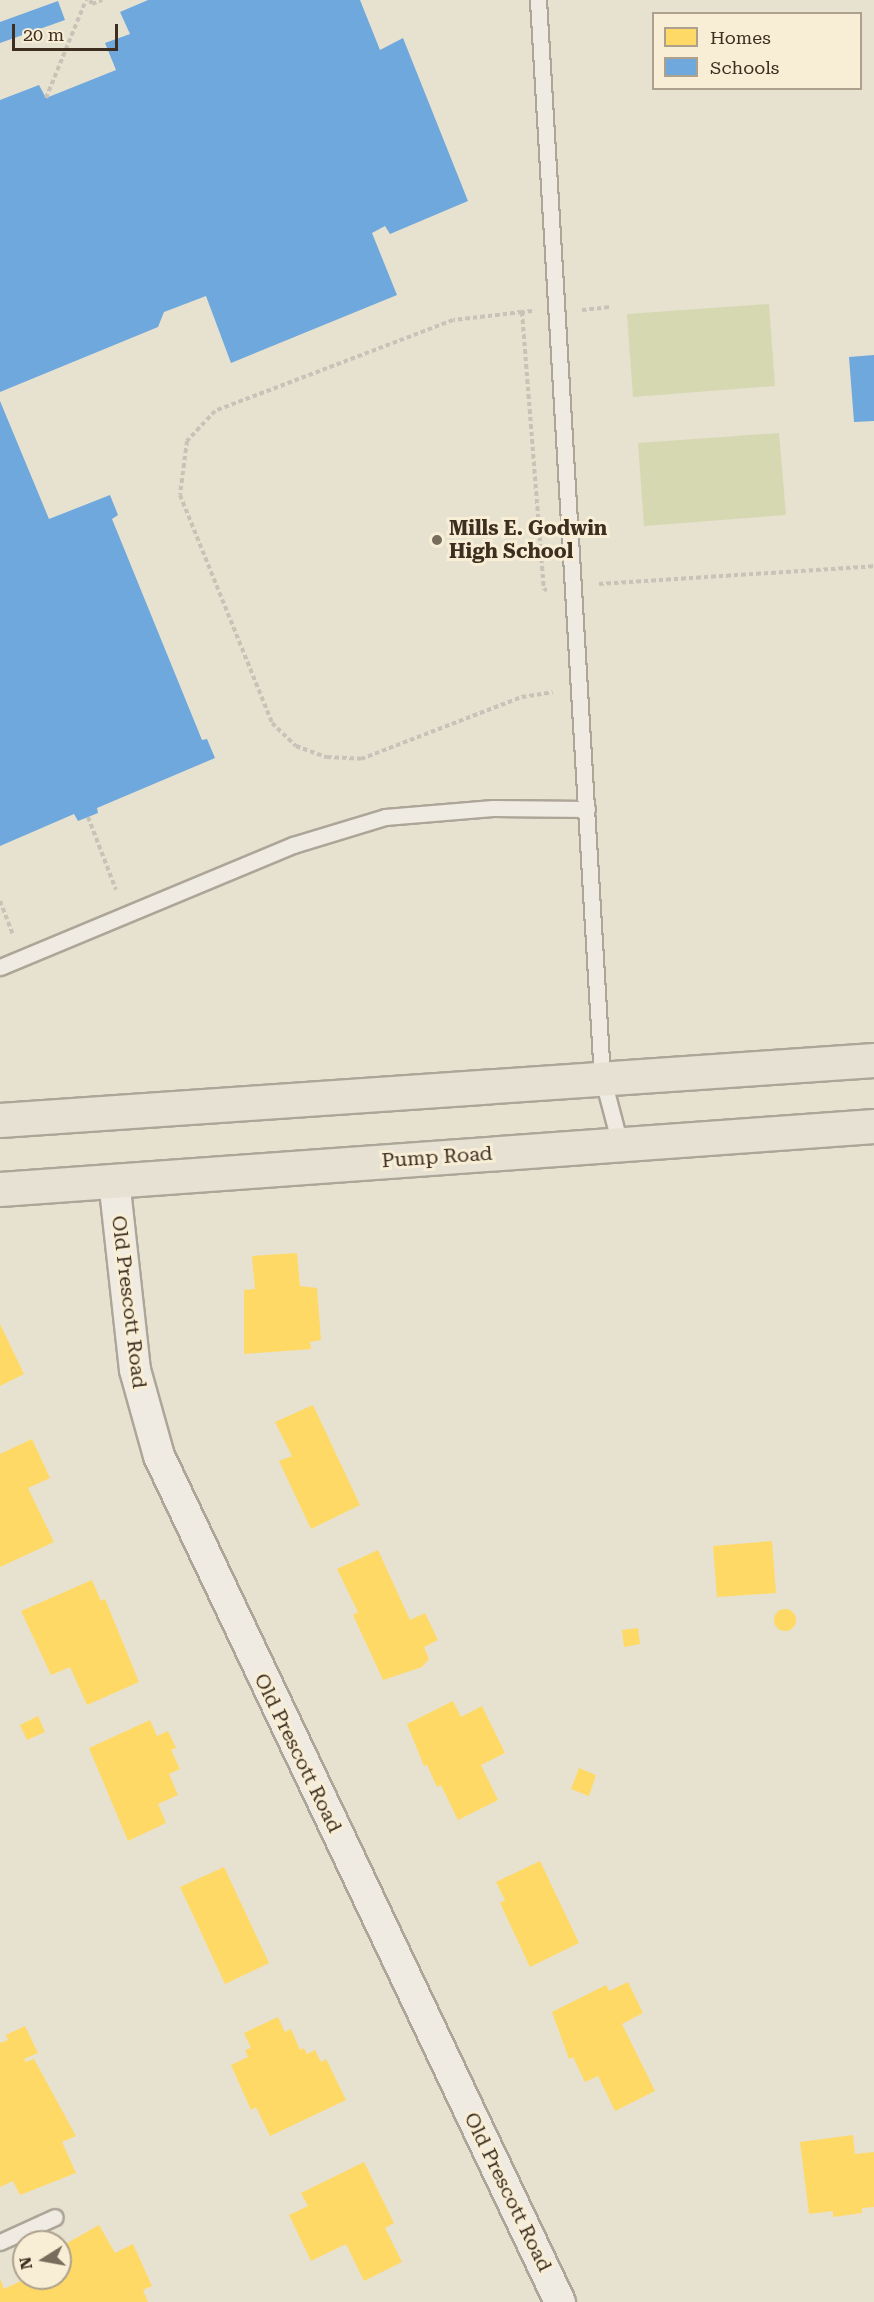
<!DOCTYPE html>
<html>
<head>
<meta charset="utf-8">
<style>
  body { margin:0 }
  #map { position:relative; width:874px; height:2302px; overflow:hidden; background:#e7e1d0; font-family:"Roboto Serif",serif }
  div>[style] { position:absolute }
  .green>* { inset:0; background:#d6d8b2 }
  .homes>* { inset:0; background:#ffd966 }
  .round { border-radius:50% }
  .schools>* { inset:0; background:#6fa8dc }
  .path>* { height:4px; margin-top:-2px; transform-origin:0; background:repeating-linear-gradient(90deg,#c8c2b8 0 4.5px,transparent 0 7.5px) }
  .roads { filter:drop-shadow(2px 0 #aca598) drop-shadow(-2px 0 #aca598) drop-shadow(0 2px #aca598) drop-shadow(0 -2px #aca598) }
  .service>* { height:15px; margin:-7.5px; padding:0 7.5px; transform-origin:7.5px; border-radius:7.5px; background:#efebe2 }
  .minor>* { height:30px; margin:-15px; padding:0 15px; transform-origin:15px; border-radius:15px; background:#efebe2 }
  .primary>* { height:33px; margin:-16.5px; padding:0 16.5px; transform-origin:16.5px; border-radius:16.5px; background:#e7e1d3 }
  .dots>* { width:16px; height:16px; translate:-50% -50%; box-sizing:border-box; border:3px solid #f8eed6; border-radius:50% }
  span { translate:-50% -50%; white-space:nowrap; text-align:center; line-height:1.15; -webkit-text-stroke:6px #f8eed6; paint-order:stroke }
  .poi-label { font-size:20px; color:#3d2e1f; font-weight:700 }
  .left { translate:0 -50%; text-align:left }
  .street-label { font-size:20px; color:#3d2e1f }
  .legend { position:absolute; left:652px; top:12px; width:210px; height:78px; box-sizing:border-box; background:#f8eed6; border:2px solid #ada18d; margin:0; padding:8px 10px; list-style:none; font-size:18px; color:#3d2e1f }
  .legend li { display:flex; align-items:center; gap:12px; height:30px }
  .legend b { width:30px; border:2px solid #ada18d }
  .north { position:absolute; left:12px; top:2230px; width:60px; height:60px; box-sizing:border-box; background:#f8eed6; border:2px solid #ada18d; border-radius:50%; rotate:259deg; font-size:16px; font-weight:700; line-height:24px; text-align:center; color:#3d2e1f }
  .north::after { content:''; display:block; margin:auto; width:21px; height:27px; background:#786d5d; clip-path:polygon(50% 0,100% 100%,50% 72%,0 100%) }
  .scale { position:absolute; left:12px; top:24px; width:106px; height:27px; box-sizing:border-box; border:3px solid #3d2e1f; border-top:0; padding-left:8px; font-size:18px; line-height:21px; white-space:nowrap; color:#3d2e1f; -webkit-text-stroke:4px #f8eed6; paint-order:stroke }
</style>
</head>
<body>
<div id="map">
  <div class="green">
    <i style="clip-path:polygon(769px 304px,775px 386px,633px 397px,627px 314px)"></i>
    <i style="clip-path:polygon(779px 433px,786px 515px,644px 526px,638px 443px)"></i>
  </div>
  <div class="homes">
    <i style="clip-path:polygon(297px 1253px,300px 1286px,317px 1288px,321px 1340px,310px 1342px,311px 1349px,244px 1354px,244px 1290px,255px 1289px,252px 1256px)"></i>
    <i style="clip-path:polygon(0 1324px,24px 1374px,0 1386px)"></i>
    <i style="clip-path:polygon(313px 1405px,360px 1505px,311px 1529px,279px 1461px,292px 1456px,275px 1422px)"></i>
    <i style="clip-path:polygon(32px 1439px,50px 1478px,28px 1488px,54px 1542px,0 1567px,0 1454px)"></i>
    <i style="clip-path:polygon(772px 1541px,776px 1593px,717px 1597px,713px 1546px)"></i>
    <i style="clip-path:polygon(378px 1550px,410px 1620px,425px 1613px,438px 1640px,424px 1647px,429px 1659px,422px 1667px,383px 1680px,353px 1615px,358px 1612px,337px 1569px)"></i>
    <i style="clip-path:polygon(92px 1580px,101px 1601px,105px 1599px,139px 1682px,87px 1705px,70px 1667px,51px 1675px,21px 1611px)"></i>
    <i class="round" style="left:774px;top:1609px;width:22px;height:22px"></i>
    <i style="clip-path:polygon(638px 1628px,640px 1644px,624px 1647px,622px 1630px)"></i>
    <i style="clip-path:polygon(453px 1701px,461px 1717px,482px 1706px,505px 1753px,481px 1765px,498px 1800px,458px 1820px,441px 1785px,437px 1787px,427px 1765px,424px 1766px,407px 1724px)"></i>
    <i style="clip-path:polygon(38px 1716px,45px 1732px,27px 1740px,20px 1725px)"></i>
    <i style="clip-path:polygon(150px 1720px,157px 1736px,168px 1731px,176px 1748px,171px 1750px,180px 1769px,169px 1774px,178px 1795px,158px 1804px,166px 1823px,128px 1841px,89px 1748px)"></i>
    <i style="clip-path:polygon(579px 1768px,596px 1775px,589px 1796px,571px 1789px)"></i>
    <i style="clip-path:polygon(540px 1861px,579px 1943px,530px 1967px,500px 1903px,505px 1900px,496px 1882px)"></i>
    <i style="clip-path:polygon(224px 1867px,269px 1963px,225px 1984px,180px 1887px)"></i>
    <i style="clip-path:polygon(628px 1982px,643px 2013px,622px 2024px,655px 2091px,615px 2111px,598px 2076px,585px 2082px,573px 2057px,569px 2059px,552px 2012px,606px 1985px,609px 1991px)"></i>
    <i style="clip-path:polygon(278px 2017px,285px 2032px,291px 2029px,300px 2050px,304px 2048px,307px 2054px,315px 2050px,321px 2062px,326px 2059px,346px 2100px,270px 2136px,256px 2107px,251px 2110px,231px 2065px,248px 2057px,245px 2050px,251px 2048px,244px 2033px)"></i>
    <i style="clip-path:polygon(25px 2026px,38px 2053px,24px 2059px,26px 2062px,34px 2059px,76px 2136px,62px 2142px,76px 2173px,20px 2195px,13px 2181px,0 2187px,0 2043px,8px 2040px,6px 2035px)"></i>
    <i style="clip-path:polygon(853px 2135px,855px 2154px,874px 2152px,874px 2207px,862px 2208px,862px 2213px,833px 2217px,833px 2211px,809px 2214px,800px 2142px)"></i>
    <i style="clip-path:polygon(364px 2162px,394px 2223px,385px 2228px,402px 2262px,364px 2281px,346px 2244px,311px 2261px,289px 2215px,308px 2206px,301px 2193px)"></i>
    <i style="clip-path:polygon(99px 2225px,115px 2253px,133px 2244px,152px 2286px,143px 2290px,148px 2302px,0 2302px,0 2279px,4px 2289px,27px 2278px,60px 2278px,60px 2247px)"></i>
  </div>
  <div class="schools">
    <i style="clip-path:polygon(148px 0,360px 0,380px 50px,403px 38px,468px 201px,390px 234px,385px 226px,372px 233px,397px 295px,231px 363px,206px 296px,164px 312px,158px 327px,0 392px,0 100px,39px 85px,46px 98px,116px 70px,105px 43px,130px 34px,120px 12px)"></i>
    <i style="clip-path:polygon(58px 1px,65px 20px,0 43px,0 22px)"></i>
    <i style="clip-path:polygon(874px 355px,874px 421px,854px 422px,849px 357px)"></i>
    <i style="clip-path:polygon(0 401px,49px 519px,110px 495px,118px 515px,112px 519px,202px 740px,207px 739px,215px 758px,97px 808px,98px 813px,78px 821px,74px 814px,0 846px)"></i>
  </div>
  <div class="path">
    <i style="left:90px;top:0;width:4px;rotate:63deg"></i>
    <i style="left:92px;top:4px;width:11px;rotate:-22deg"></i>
    <i style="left:46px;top:98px;width:106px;rotate:-67.8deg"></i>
    <i style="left:582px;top:310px;width:30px;rotate:-6deg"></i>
    <i style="left:532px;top:311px;width:10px;rotate:174deg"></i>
    <i style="left:522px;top:312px;width:279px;rotate:85.5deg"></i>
    <i style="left:544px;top:590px;width:3px;rotate:-18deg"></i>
    <i style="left:522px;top:312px;width:69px;rotate:173.4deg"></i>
    <i style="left:453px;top:320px;width:255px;rotate:159.1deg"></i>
    <i style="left:215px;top:411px;width:41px;rotate:133deg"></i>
    <i style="left:187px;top:441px;width:54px;rotate:97.4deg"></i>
    <i style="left:180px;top:495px;width:246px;rotate:68deg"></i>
    <i style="left:272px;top:723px;width:33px;rotate:44deg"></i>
    <i style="left:296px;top:746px;width:33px;rotate:20deg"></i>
    <i style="left:327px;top:757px;width:34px;rotate:3deg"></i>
    <i style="left:361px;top:759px;width:173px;rotate:-21.1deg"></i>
    <i style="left:522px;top:697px;width:31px;rotate:-9deg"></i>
    <i style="left:599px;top:584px;width:276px;rotate:-3.7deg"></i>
    <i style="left:88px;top:817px;width:78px;rotate:69deg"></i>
    <i style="left:0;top:901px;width:36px;rotate:69deg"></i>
  </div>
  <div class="roads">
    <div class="service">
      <i style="left:538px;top:0;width:1078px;rotate:86.6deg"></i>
      <i style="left:602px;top:1076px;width:70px;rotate:75.2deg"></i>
      <i style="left:0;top:967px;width:317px;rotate:-22.6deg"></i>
      <i style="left:293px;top:845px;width:96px;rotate:-16.9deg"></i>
      <i style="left:385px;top:817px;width:108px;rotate:-4.8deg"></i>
      <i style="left:493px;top:808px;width:94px;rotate:0.6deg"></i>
      <i style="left:0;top:2242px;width:60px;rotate:-24.4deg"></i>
    </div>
    <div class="minor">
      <i style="left:114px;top:1180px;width:191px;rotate:83.7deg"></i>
      <i style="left:135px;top:1370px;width:89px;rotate:74.4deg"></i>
      <i style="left:159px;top:1456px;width:936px;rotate:64.64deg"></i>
    </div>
    <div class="primary">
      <i style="left:0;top:1120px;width:876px;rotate:-3.93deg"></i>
      <i style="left:0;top:1189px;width:876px;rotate:-4.12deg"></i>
    </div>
  </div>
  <div class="dots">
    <i style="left:437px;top:540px;background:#786d5d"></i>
  </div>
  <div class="poi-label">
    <span class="left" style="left:449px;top:540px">Mills E. Godwin<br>High School</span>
  </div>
  <div class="street-label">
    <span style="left:437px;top:1157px;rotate:-4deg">Pump Road</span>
    <span style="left:129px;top:1302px;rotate:83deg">Old Prescott Road</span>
    <span style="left:298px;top:1753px;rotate:64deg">Old Prescott Road</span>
    <span style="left:508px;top:2192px;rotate:64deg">Old Prescott Road</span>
  </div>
  <ul class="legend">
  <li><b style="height:16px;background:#ffd966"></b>Homes</li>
  <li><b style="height:16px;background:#6fa8dc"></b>Schools</li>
  </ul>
  <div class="north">N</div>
  <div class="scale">20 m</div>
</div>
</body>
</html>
